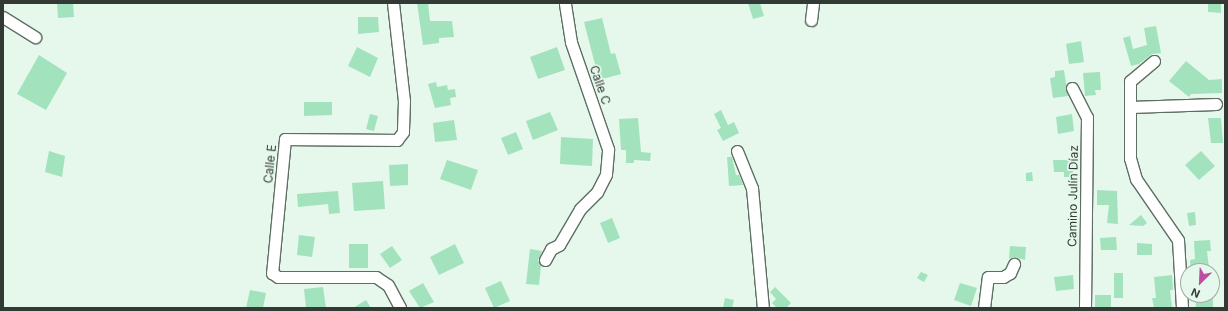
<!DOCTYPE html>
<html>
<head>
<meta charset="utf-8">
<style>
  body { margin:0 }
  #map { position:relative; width:1228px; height:311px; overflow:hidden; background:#e6f8ec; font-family:Inter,sans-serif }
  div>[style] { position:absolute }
  .building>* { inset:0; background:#a2e3bd }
  .roads { filter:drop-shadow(1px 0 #5e6e64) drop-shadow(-1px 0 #5e6e64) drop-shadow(0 1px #5e6e64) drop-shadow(0 -1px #5e6e64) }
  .minor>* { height:11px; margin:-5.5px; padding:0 5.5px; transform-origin:5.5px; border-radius:5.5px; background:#fff }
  span { translate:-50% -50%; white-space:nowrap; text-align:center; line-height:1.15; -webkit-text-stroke:3.5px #e6f8ec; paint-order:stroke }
  .street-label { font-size:12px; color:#333a35 }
  .frame { position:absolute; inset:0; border:4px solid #333a35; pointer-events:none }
  .north { position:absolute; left:1180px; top:263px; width:40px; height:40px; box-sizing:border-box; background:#e6f8ec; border:1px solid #9eaca3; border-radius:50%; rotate:204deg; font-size:11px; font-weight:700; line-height:16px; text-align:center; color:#333a35 }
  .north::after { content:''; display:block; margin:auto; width:14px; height:18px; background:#c04ca4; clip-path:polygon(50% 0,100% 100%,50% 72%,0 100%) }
</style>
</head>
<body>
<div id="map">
  <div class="building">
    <i style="clip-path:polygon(57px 3px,73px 3px,74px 17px,58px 18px)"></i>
    <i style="clip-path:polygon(417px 3px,428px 3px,430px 21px,452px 21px,454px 37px,439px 38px,439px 43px,423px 45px)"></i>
    <i style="clip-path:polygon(748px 3px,760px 3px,764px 16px,753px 19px)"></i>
    <i style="clip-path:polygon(1208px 3px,1221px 3px,1221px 13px,1208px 12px)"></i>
    <i style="clip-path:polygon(358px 17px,378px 17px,379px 32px,358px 34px)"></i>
    <i style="clip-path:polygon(602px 18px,611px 54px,615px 53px,621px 74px,599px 80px,584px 22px)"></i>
    <i style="clip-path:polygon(1156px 26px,1161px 53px,1152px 54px,1139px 64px,1131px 66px,1123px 38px,1130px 36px,1133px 49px,1147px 45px,1144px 28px)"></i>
    <i style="clip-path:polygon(1081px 41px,1084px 62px,1069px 64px,1066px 44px)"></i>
    <i style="clip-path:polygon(357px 47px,378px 58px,370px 77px,348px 66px)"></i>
    <i style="clip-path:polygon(557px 47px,565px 70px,538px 79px,530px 57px)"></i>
    <i style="clip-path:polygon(39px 55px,67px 73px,46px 110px,17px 94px)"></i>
    <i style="clip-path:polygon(1186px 61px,1209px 80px,1222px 79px,1222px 93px,1191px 94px,1189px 97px,1169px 81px)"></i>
    <i style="clip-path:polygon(1064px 70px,1068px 96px,1053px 98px,1050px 78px,1055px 77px,1055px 71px)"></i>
    <i style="clip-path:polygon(1100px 72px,1101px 90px,1095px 90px,1096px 95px,1085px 96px,1083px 73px)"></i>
    <i style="clip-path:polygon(436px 82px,437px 87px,447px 85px,448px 90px,455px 89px,456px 97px,450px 98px,451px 105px,435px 108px,428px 84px)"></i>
    <i style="clip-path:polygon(304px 102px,332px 102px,332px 115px,304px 116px)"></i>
    <i style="clip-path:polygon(721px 110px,728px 125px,734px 122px,739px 133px,723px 141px,717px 130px,721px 128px,714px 114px)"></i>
    <i style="clip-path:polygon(550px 112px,558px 130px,533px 140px,526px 121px)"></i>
    <i style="clip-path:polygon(370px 114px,378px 116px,374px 131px,366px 129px)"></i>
    <i style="clip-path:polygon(1072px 114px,1074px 131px,1058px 134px,1056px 117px)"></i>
    <i style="clip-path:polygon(638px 118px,641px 152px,651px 153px,650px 161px,634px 160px,634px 163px,626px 163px,626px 150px,621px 150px,619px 119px)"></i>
    <i style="clip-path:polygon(1208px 118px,1221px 118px,1223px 143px,1211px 143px)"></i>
    <i style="clip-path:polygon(454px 120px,457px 140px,435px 142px,433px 123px)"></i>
    <i style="clip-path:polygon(516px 132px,523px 149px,508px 155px,501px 138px)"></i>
    <i style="clip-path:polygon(561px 137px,593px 139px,592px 166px,560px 164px)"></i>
    <i style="clip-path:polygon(49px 151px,65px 156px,62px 177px,45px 172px)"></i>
    <i style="clip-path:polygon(1201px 151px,1215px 166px,1199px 180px,1185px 165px)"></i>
    <i style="clip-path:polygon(727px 157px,732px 157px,736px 175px,739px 175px,743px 185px,729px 186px)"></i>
    <i style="clip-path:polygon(447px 160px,478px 170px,471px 190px,440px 179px)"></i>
    <i style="clip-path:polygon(1053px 160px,1073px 160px,1073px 177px,1064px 177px,1064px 172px,1054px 172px)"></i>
    <i style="clip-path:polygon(408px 164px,408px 185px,390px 186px,389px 165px)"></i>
    <i style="clip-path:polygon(1032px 172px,1033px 181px,1026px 181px,1026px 173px)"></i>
    <i style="clip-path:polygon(383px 181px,385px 209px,354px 211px,352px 183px)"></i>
    <i style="clip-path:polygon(1097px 190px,1117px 191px,1118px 224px,1107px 223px,1109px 205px,1097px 205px)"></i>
    <i style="clip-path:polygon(338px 191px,340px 213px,329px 214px,328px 204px,298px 207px,297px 194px)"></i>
    <i style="clip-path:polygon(1195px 212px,1196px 225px,1189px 226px,1187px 213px)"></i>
    <i style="clip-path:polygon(1141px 215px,1147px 223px,1143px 226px,1129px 225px)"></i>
    <i style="clip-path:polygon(612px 218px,620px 238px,608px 243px,600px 223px)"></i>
    <i style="clip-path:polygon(299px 235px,315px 237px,312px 257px,297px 255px)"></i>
    <i style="clip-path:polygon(1116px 237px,1117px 250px,1101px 250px,1100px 238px)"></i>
    <i style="clip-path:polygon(1210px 240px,1211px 251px,1207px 251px,1209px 268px,1191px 271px,1190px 260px,1195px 259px,1194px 241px)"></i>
    <i style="clip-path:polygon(1137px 243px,1152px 244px,1152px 255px,1137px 255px)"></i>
    <i style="clip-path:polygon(349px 244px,368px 244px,368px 268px,349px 268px)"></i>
    <i style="clip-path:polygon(455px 244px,464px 263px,439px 275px,430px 257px)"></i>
    <i style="clip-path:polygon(392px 246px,402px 260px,390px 268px,380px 254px)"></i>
    <i style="clip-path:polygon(1010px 246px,1026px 247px,1025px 260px,1014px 257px,1009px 259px)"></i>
    <i style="clip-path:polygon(530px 249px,542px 251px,538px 260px,541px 266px,539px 285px,526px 284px)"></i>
    <i style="clip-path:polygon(921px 272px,928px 275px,924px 282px,917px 278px)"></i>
    <i style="clip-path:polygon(1114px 273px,1123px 273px,1123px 298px,1114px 298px)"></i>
    <i style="clip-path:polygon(1073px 275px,1074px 289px,1056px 291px,1054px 277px)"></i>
    <i style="clip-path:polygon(1172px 275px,1173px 290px,1170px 290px,1172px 308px,1154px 308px,1152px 298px,1156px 298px,1154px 277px)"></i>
    <i style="clip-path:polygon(501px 281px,510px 301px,494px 308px,485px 288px)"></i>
    <i style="clip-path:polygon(423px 283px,434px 302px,420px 308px,409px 291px)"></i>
    <i style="clip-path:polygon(960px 283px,977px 288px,971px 306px,954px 300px)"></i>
    <i style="clip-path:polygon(323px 287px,326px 308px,306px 308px,304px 289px)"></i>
    <i style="clip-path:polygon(775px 287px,791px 303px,786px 308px,777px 308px,772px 303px,776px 299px,770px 292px)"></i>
    <i style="clip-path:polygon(250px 290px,266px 293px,263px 308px,246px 308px)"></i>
    <i style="clip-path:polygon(1095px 295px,1111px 295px,1111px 308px,1095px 308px)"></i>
    <i style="clip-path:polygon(1195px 296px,1213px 296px,1213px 308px,1196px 308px)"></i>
    <i style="clip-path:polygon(725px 298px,734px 300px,732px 308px,723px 308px)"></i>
    <i style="clip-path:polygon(366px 300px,371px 308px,353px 308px)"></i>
  </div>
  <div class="roads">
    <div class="minor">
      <i style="left:393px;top:3px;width:99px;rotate:83.6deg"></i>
      <i style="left:404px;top:101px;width:31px;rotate:92deg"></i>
      <i style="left:403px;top:132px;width:10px;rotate:127deg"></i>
      <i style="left:397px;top:140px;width:112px;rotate:-179.5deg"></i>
      <i style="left:285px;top:139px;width:135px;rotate:95.5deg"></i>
      <i style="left:272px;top:273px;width:7px;rotate:34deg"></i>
      <i style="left:278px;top:277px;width:98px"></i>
      <i style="left:376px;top:277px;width:14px;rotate:34deg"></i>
      <i style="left:388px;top:285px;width:26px;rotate:62deg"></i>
      <i style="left:3px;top:17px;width:38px;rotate:32deg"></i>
      <i style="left:811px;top:20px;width:17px;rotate:-83deg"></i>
      <i style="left:1154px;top:61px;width:31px;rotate:140deg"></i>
      <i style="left:1130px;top:81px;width:77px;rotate:90deg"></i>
      <i style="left:1130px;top:158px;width:22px;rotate:74deg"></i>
      <i style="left:1136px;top:179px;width:74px;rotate:55.5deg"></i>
      <i style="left:1178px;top:240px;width:68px;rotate:86.6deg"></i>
      <i style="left:1072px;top:88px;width:33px;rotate:63deg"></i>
      <i style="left:1087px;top:117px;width:191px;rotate:90.6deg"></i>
      <i style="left:1130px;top:107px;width:86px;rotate:-2deg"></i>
      <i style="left:737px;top:151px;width:40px;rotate:68deg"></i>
      <i style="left:752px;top:188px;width:121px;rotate:84.8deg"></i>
      <i style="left:545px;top:260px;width:13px;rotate:-61deg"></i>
      <i style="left:551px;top:249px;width:9px;rotate:-27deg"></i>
      <i style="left:559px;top:245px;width:42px;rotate:-59.7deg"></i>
      <i style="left:580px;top:209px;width:24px;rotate:-45deg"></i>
      <i style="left:597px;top:192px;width:20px;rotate:-63deg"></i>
      <i style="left:606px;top:174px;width:25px;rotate:-85deg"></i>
      <i style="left:608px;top:149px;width:113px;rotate:-109.1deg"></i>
      <i style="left:571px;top:42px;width:39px;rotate:-99deg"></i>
      <i style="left:984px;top:308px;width:31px;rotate:-83deg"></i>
      <i style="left:988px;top:277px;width:15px"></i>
      <i style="left:1003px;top:277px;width:8px;rotate:-30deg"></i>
      <i style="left:1010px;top:273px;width:10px;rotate:-66deg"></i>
    </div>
  </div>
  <div class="street-label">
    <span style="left:600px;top:85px;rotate:71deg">Calle C</span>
    <span style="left:270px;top:164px;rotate:-84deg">Calle E</span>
    <span style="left:1073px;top:196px;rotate:-89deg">Camino Julín Díaz</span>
  </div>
  <div class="frame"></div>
  <div class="north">N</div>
</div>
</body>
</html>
